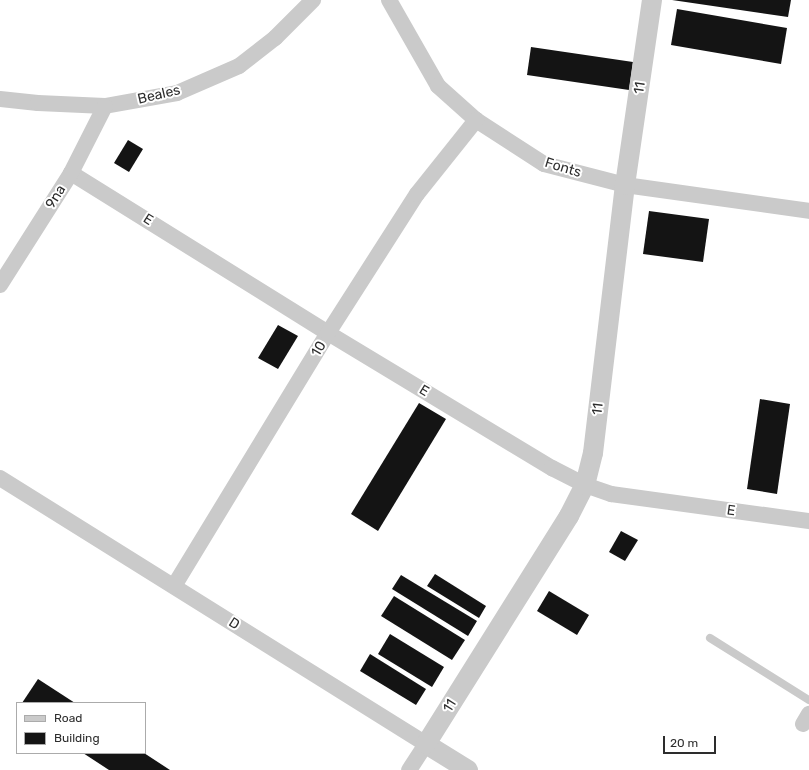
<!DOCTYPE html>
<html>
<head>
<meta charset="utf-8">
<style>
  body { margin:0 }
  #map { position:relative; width:809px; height:770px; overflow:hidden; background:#fff; font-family:Rubik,sans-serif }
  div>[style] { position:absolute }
  .building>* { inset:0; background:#141414 }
  .service>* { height:8px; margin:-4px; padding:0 4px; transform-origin:4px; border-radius:4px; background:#cacaca }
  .minor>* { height:16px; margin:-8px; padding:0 8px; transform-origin:8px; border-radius:8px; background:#cacaca }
  .tertiary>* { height:20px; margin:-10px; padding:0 10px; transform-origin:10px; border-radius:10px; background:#cacaca }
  span { translate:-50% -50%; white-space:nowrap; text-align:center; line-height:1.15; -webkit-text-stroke:4px #fff; paint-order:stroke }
  .street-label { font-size:14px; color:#2d2d2d }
  .legend { position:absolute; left:16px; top:702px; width:130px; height:52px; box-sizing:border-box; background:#fff; border:1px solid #ababab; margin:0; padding:5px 7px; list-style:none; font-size:12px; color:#2d2d2d }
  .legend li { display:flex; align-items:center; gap:8px; height:20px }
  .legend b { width:20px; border:1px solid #ababab }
  .scale { position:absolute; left:663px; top:736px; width:53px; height:18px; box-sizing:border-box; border:2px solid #2d2d2d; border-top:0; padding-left:5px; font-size:12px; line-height:14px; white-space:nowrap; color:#2d2d2d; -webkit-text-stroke:3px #fff; paint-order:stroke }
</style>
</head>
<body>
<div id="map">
  <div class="building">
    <i style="clip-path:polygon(672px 0,791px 0,788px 17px)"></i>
    <i style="clip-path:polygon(677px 9px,787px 28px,781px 64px,671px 45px)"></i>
    <i style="clip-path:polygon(531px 47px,633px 62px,629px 90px,527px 75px)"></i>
    <i style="clip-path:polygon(128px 140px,143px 149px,129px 172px,114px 163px)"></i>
    <i style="clip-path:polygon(649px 211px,709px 219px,703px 262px,643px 254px)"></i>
    <i style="clip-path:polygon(278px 325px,298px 336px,278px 369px,258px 358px)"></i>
    <i style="clip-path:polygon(760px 399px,790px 404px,777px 494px,747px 489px)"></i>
    <i style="clip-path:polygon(419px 403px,446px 419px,378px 531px,351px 514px)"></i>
    <i style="clip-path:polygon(621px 531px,638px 540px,625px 561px,609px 552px)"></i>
    <i style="clip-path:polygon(435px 574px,486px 606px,479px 618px,427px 586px)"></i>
    <i style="clip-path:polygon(401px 575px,477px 621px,468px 636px,392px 589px)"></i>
    <i style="clip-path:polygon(549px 591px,589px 615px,577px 635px,537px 611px)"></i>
    <i style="clip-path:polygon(394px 596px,465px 640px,452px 660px,381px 616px)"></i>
    <i style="clip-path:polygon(390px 634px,444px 667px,432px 687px,378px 654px)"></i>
    <i style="clip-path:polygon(370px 654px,426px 689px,416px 705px,360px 671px)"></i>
    <i style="clip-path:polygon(38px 679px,75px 703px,22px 703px)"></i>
    <i style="clip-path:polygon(83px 753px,144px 753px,170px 770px,109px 770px)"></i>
  </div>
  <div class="service">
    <i style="left:710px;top:638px;width:117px;rotate:32.1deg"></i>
  </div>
  <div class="minor">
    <i style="left:389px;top:0;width:99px;rotate:60.3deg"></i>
    <i style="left:438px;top:86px;width:51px;rotate:41.8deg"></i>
    <i style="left:476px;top:120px;width:81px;rotate:32.9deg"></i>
    <i style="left:544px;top:164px;width:84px;rotate:14.5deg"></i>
    <i style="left:625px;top:185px;width:186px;rotate:8deg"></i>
    <i style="left:0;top:99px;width:38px;rotate:6deg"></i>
    <i style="left:38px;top:103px;width:67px;rotate:2.6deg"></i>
    <i style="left:105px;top:106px;width:73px;rotate:-10.2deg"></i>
    <i style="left:177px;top:93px;width:68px;rotate:-23.5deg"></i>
    <i style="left:239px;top:66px;width:46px;rotate:-37.9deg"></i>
    <i style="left:275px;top:38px;width:54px;rotate:-45deg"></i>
    <i style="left:71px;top:173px;width:303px;rotate:31.9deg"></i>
    <i style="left:328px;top:333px;width:262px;rotate:31.1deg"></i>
    <i style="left:552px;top:468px;width:37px;rotate:27deg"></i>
    <i style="left:585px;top:485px;width:28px;rotate:19deg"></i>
    <i style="left:611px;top:494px;width:200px;rotate:7.8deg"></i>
    <i style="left:0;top:285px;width:133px;rotate:-57.6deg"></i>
    <i style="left:71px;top:173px;width:75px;rotate:-63.1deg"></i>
    <i style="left:0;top:478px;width:502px;rotate:31.98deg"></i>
    <i style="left:426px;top:744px;width:31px;rotate:123deg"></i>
    <i style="left:174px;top:586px;width:296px;rotate:-58.7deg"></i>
    <i style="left:328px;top:333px;width:165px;rotate:-57.4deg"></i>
    <i style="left:417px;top:194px;width:95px;rotate:-51.4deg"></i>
    <i style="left:803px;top:724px;width:12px;rotate:-59deg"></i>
  </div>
  <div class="tertiary">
    <i style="left:468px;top:770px;width:49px;rotate:-148.2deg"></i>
    <i style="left:426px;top:744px;width:269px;rotate:-57.9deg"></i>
    <i style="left:569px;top:516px;width:35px;rotate:-63deg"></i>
    <i style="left:585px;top:485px;width:33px;rotate:-76deg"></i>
    <i style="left:593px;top:453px;width:270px;rotate:-83.2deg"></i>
    <i style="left:625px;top:185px;width:187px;rotate:-81.7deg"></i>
  </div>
  <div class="street-label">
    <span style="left:640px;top:88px;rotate:-82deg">11</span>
    <span style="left:159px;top:95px;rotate:-13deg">Beales</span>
    <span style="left:563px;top:168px;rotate:17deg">Fonts</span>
    <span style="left:56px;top:197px;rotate:-58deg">9na</span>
    <span style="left:148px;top:220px;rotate:32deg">E</span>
    <span style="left:319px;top:349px;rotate:-59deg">10</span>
    <span style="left:424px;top:391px;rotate:31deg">E</span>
    <span style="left:598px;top:409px;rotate:-83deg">11</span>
    <span style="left:731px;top:511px;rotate:8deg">E</span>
    <span style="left:234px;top:624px;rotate:32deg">D</span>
    <span style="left:450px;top:706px;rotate:-58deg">11</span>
  </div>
  <ul class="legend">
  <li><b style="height:5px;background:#cacaca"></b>Road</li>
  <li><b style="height:11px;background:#141414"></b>Building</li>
  </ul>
  <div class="scale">20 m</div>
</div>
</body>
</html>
